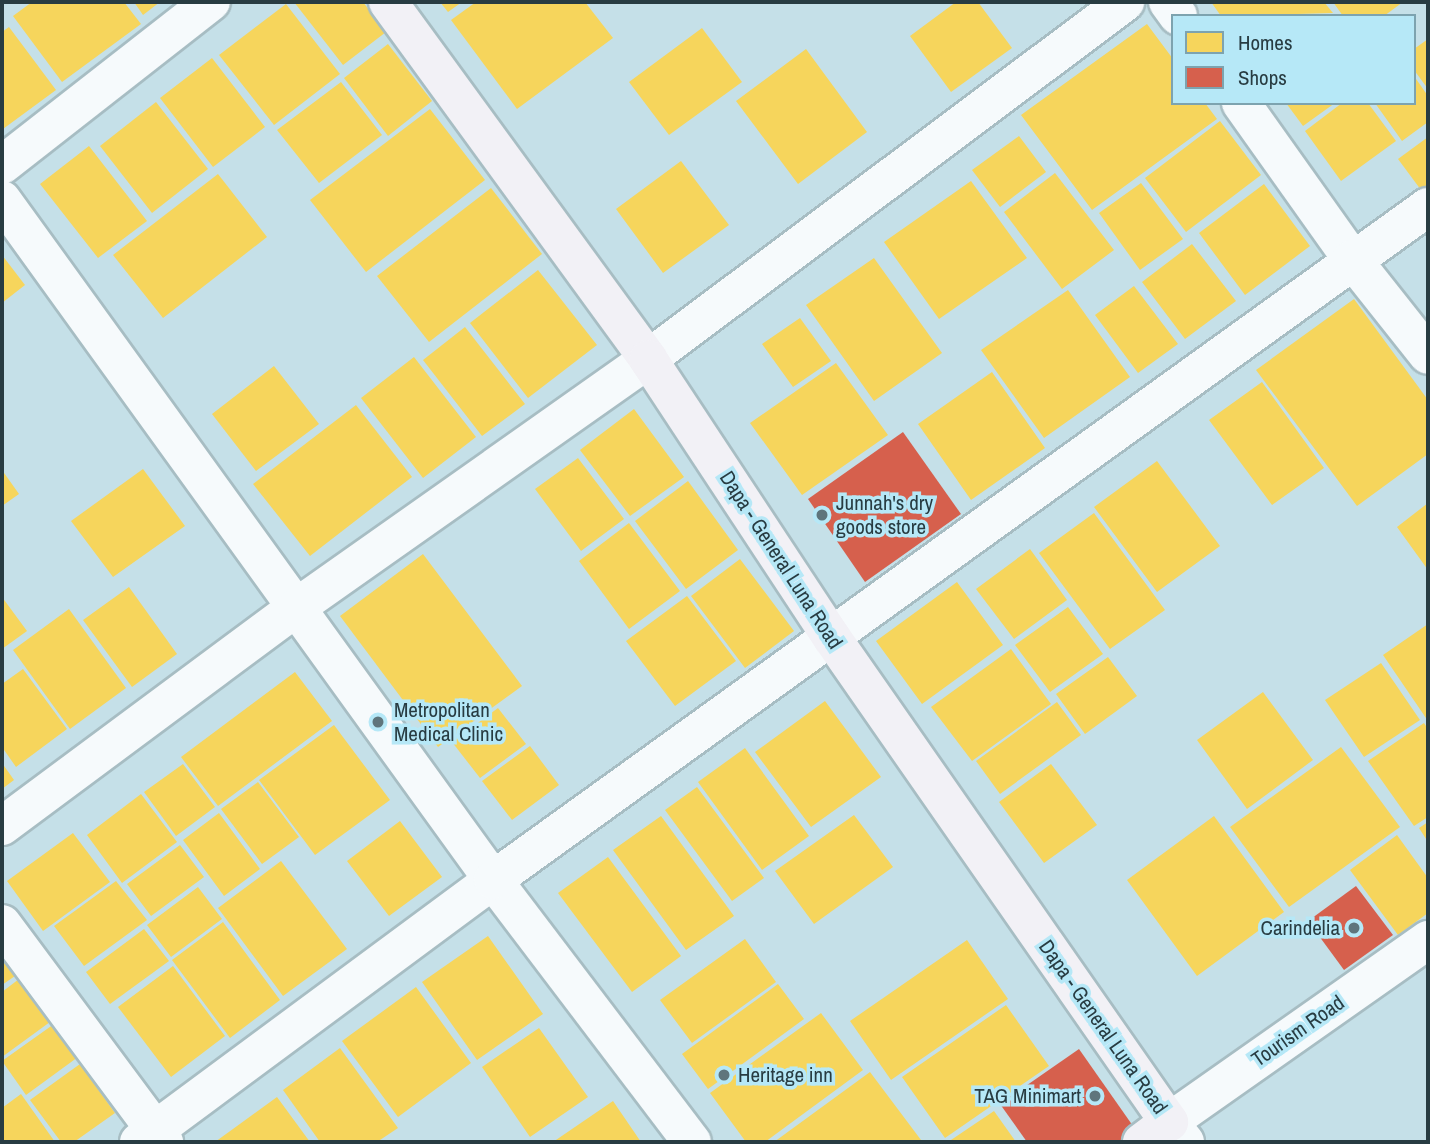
<!DOCTYPE html>
<html>
<head>
<meta charset="utf-8">
<style>
  body { margin:0 }
  #map { position:relative; width:1430px; height:1144px; overflow:hidden; background:#c5e0e8; font-family:"Archivo Narrow",sans-serif }
  div>[style] { position:absolute }
  .homes>* { inset:0; background:#f6d55c }
  .shops>* { inset:0; background:#d6604d }
  .roads { filter:drop-shadow(2px 0 #a7bdc3) drop-shadow(-2px 0 #a7bdc3) drop-shadow(0 2px #a7bdc3) drop-shadow(0 -2px #a7bdc3) }
  .minor>* { height:38px; margin:-19px; padding:0 19px; transform-origin:19px; border-radius:19px; background:#f6fafc }
  .major>* { height:38px; margin:-19px; padding:0 19px; transform-origin:19px; border-radius:19px; background:#f2f1f6 }
  .dots>* { width:19px; height:19px; translate:-50% -50%; box-sizing:border-box; border:4px solid #b6e8f7; border-radius:50% }
  span { translate:-50% -50%; white-space:nowrap; text-align:center; line-height:1.15; -webkit-text-stroke:7px #b6e8f7; paint-order:stroke }
  .poi-label { font-size:21px; color:#283c42 }
  .left { translate:0 -50%; text-align:left }
  .right { translate:-100% -50%; text-align:right }
  .street-label { font-size:21px; color:#283c42 }
  .frame { position:absolute; inset:0; border:4px solid #283c42; pointer-events:none }
  .legend { position:absolute; left:1171px; top:14px; width:245px; height:91px; box-sizing:border-box; background:#b6e8f7; border:2px solid #7da3af; margin:0; padding:9px 12px; list-style:none; font-size:21px; color:#283c42 }
  .legend li { display:flex; align-items:center; gap:14px; height:35px }
  .legend b { width:35px; border:2px solid #7da3af }
</style>
</head>
<body>
<div id="map">
  <div class="homes">
    <i style="clip-path:polygon(32px 2px,124px 2px,141px 24px,62px 82px,13px 16px)"></i>
    <i style="clip-path:polygon(134px 2px,160px 2px,143px 15px)"></i>
    <i style="clip-path:polygon(294px 2px,363px 2px,386px 32px,343px 65px)"></i>
    <i style="clip-path:polygon(440px 2px,462px 2px,448px 12px)"></i>
    <i style="clip-path:polygon(476px 2px,585px 2px,613px 38px,517px 109px,451px 20px)"></i>
    <i style="clip-path:polygon(956px 2px,978px 2px,1012px 48px,951px 92px,910px 36px)"></i>
    <i style="clip-path:polygon(1211px 2px,1324px 2px,1333px 13px,1221px 16px)"></i>
    <i style="clip-path:polygon(1333px 2px,1403px 2px,1384px 16px,1343px 16px)"></i>
    <i style="clip-path:polygon(286px 4px,340px 74px,274px 125px,219px 55px)"></i>
    <i style="clip-path:polygon(1147px 24px,1173px 59px,1173px 103px,1205px 103px,1217px 119px,1092px 210px,1021px 115px)"></i>
    <i style="clip-path:polygon(9px 27px,56px 90px,3px 129px,2px 32px)"></i>
    <i style="clip-path:polygon(702px 28px,742px 82px,669px 135px,629px 82px)"></i>
    <i style="clip-path:polygon(1428px 39px,1428px 89px,1414px 70px,1414px 49px)"></i>
    <i style="clip-path:polygon(388px 44px,432px 101px,388px 136px,344px 78px)"></i>
    <i style="clip-path:polygon(806px 49px,867px 132px,798px 184px,736px 101px)"></i>
    <i style="clip-path:polygon(212px 58px,265px 127px,213px 167px,160px 98px)"></i>
    <i style="clip-path:polygon(1414px 76px,1428px 96px,1428px 122px,1402px 141px,1375px 103px,1414px 103px)"></i>
    <i style="clip-path:polygon(341px 82px,382px 135px,319px 183px,277px 130px)"></i>
    <i style="clip-path:polygon(156px 102px,208px 169px,152px 213px,100px 146px)"></i>
    <i style="clip-path:polygon(1286px 103px,1335px 103px,1303px 126px)"></i>
    <i style="clip-path:polygon(1342px 103px,1368px 103px,1396px 141px,1341px 181px,1305px 131px)"></i>
    <i style="clip-path:polygon(430px 109px,485px 180px,366px 272px,310px 200px)"></i>
    <i style="clip-path:polygon(1220px 121px,1261px 175px,1186px 232px,1145px 178px)"></i>
    <i style="clip-path:polygon(1019px 136px,1046px 172px,1000px 207px,972px 170px)"></i>
    <i style="clip-path:polygon(1428px 137px,1428px 185px,1421px 190px,1398px 159px)"></i>
    <i style="clip-path:polygon(89px 146px,147px 221px,98px 258px,40px 184px)"></i>
    <i style="clip-path:polygon(681px 161px,729px 225px,663px 273px,616px 209px)"></i>
    <i style="clip-path:polygon(1055px 173px,1114px 250px,1062px 289px,1004px 212px)"></i>
    <i style="clip-path:polygon(218px 174px,267px 237px,163px 318px,113px 255px)"></i>
    <i style="clip-path:polygon(971px 181px,1027px 258px,939px 319px,884px 242px)"></i>
    <i style="clip-path:polygon(1141px 183px,1183px 239px,1140px 270px,1099px 213px)"></i>
    <i style="clip-path:polygon(1264px 184px,1310px 246px,1245px 295px,1199px 233px)"></i>
    <i style="clip-path:polygon(491px 188px,542px 254px,429px 342px,377px 276px)"></i>
    <i style="clip-path:polygon(1192px 244px,1236px 301px,1185px 339px,1142px 282px)"></i>
    <i style="clip-path:polygon(2px 255px,25px 285px,2px 303px)"></i>
    <i style="clip-path:polygon(874px 258px,942px 353px,874px 401px,806px 305px)"></i>
    <i style="clip-path:polygon(538px 270px,597px 345px,528px 398px,470px 323px)"></i>
    <i style="clip-path:polygon(1134px 286px,1178px 344px,1138px 373px,1095px 315px)"></i>
    <i style="clip-path:polygon(1068px 290px,1130px 377px,1044px 438px,981px 350px)"></i>
    <i style="clip-path:polygon(1354px 299px,1428px 400px,1428px 454px,1357px 506px,1256px 370px)"></i>
    <i style="clip-path:polygon(800px 318px,831px 361px,793px 387px,762px 344px)"></i>
    <i style="clip-path:polygon(465px 327px,525px 404px,482px 436px,423px 360px)"></i>
    <i style="clip-path:polygon(414px 357px,476px 437px,423px 478px,361px 398px)"></i>
    <i style="clip-path:polygon(836px 363px,888px 435px,802px 495px,750px 423px)"></i>
    <i style="clip-path:polygon(274px 366px,319px 424px,256px 471px,212px 414px)"></i>
    <i style="clip-path:polygon(992px 372px,1045px 448px,971px 500px,918px 424px)"></i>
    <i style="clip-path:polygon(1262px 382px,1324px 468px,1272px 505px,1209px 420px)"></i>
    <i style="clip-path:polygon(356px 405px,412px 477px,310px 556px,253px 484px)"></i>
    <i style="clip-path:polygon(634px 409px,684px 477px,630px 516px,580px 450px)"></i>
    <i style="clip-path:polygon(578px 458px,624px 519px,581px 551px,535px 489px)"></i>
    <i style="clip-path:polygon(1157px 461px,1220px 546px,1157px 592px,1094px 507px)"></i>
    <i style="clip-path:polygon(143px 469px,185px 526px,113px 577px,71px 521px)"></i>
    <i style="clip-path:polygon(2px 470px,19px 494px,2px 506px)"></i>
    <i style="clip-path:polygon(688px 481px,738px 550px,686px 589px,635px 521px)"></i>
    <i style="clip-path:polygon(1428px 503px,1428px 570px,1397px 527px)"></i>
    <i style="clip-path:polygon(1094px 513px,1165px 610px,1110px 649px,1039px 553px)"></i>
    <i style="clip-path:polygon(629px 523px,680px 591px,629px 629px,579px 561px)"></i>
    <i style="clip-path:polygon(1030px 549px,1067px 600px,1014px 639px,976px 589px)"></i>
    <i style="clip-path:polygon(423px 554px,522px 686px,438px 747px,340px 616px)"></i>
    <i style="clip-path:polygon(740px 559px,794px 631px,745px 668px,691px 596px)"></i>
    <i style="clip-path:polygon(957px 582px,1003px 645px,922px 704px,876px 641px)"></i>
    <i style="clip-path:polygon(129px 587px,177px 654px,132px 687px,83px 620px)"></i>
    <i style="clip-path:polygon(687px 596px,736px 661px,675px 706px,626px 641px)"></i>
    <i style="clip-path:polygon(2px 597px,27px 631px,2px 649px)"></i>
    <i style="clip-path:polygon(1068px 607px,1103px 654px,1050px 692px,1015px 645px)"></i>
    <i style="clip-path:polygon(69px 609px,126px 688px,70px 729px,13px 650px)"></i>
    <i style="clip-path:polygon(1428px 624px,1428px 721px,1383px 655px)"></i>
    <i style="clip-path:polygon(1011px 649px,1051px 704px,972px 761px,931px 707px)"></i>
    <i style="clip-path:polygon(1108px 657px,1137px 696px,1085px 734px,1056px 694px)"></i>
    <i style="clip-path:polygon(1381px 663px,1420px 720px,1364px 757px,1325px 700px)"></i>
    <i style="clip-path:polygon(23px 669px,67px 729px,16px 767px,2px 747px,2px 684px)"></i>
    <i style="clip-path:polygon(295px 672px,332px 721px,218px 806px,181px 757px)"></i>
    <i style="clip-path:polygon(1263px 692px,1313px 760px,1247px 809px,1197px 740px)"></i>
    <i style="clip-path:polygon(825px 701px,881px 777px,811px 827px,755px 752px)"></i>
    <i style="clip-path:polygon(1057px 702px,1081px 735px,1000px 794px,976px 761px)"></i>
    <i style="clip-path:polygon(498px 708px,526px 744px,480px 778px,452px 742px)"></i>
    <i style="clip-path:polygon(1424px 723px,1428px 729px,1428px 817px,1414px 826px,1368px 761px)"></i>
    <i style="clip-path:polygon(334px 725px,390px 800px,315px 855px,259px 780px)"></i>
    <i style="clip-path:polygon(530px 746px,559px 785px,512px 820px,482px 781px)"></i>
    <i style="clip-path:polygon(1341px 747px,1400px 827px,1289px 907px,1230px 827px)"></i>
    <i style="clip-path:polygon(745px 748px,809px 836px,762px 870px,698px 782px)"></i>
    <i style="clip-path:polygon(2px 763px,14px 780px,2px 789px)"></i>
    <i style="clip-path:polygon(183px 764px,215px 807px,176px 836px,144px 792px)"></i>
    <i style="clip-path:polygon(1051px 764px,1097px 825px,1044px 863px,999px 802px)"></i>
    <i style="clip-path:polygon(258px 782px,299px 837px,262px 864px,221px 809px)"></i>
    <i style="clip-path:polygon(697px 787px,764px 878px,732px 901px,665px 810px)"></i>
    <i style="clip-path:polygon(141px 794px,177px 842px,122px 883px,87px 835px)"></i>
    <i style="clip-path:polygon(219px 813px,260px 869px,224px 896px,183px 840px)"></i>
    <i style="clip-path:polygon(854px 815px,893px 867px,814px 924px,775px 871px)"></i>
    <i style="clip-path:polygon(661px 816px,734px 916px,686px 950px,613px 850px)"></i>
    <i style="clip-path:polygon(1214px 816px,1284px 912px,1197px 976px,1127px 880px)"></i>
    <i style="clip-path:polygon(400px 821px,442px 877px,389px 916px,347px 861px)"></i>
    <i style="clip-path:polygon(1428px 822px,1428px 842px,1419px 828px)"></i>
    <i style="clip-path:polygon(73px 833px,110px 882px,43px 931px,7px 881px)"></i>
    <i style="clip-path:polygon(1397px 835px,1428px 878px,1428px 913px,1398px 935px,1350px 870px)"></i>
    <i style="clip-path:polygon(180px 845px,204px 877px,151px 916px,127px 884px)"></i>
    <i style="clip-path:polygon(608px 857px,681px 956px,632px 992px,558px 893px)"></i>
    <i style="clip-path:polygon(281px 861px,347px 949px,283px 996px,218px 908px)"></i>
    <i style="clip-path:polygon(116px 881px,147px 920px,84px 966px,54px 926px)"></i>
    <i style="clip-path:polygon(198px 887px,222px 919px,171px 957px,147px 925px)"></i>
    <i style="clip-path:polygon(223px 922px,280px 1000px,230px 1038px,172px 960px)"></i>
    <i style="clip-path:polygon(144px 929px,169px 961px,110px 1004px,86px 972px)"></i>
    <i style="clip-path:polygon(488px 936px,543px 1014px,477px 1060px,422px 982px)"></i>
    <i style="clip-path:polygon(745px 939px,776px 982px,692px 1043px,660px 1000px)"></i>
    <i style="clip-path:polygon(967px 940px,1008px 999px,891px 1080px,850px 1021px)"></i>
    <i style="clip-path:polygon(2px 957px,15px 976px,2px 985px)"></i>
    <i style="clip-path:polygon(173px 966px,225px 1036px,171px 1077px,118px 1007px)"></i>
    <i style="clip-path:polygon(19px 979px,50px 1022px,2px 1057px,2px 992px)"></i>
    <i style="clip-path:polygon(778px 984px,804px 1019px,708px 1089px,682px 1054px)"></i>
    <i style="clip-path:polygon(416px 987px,471px 1063px,398px 1117px,342px 1041px)"></i>
    <i style="clip-path:polygon(1006px 1005px,1049px 1066px,945px 1138px,902px 1077px)"></i>
    <i style="clip-path:polygon(821px 1013px,863px 1070px,765px 1142px,746px 1142px,710px 1093px)"></i>
    <i style="clip-path:polygon(54px 1024px,78px 1057px,26px 1095px,2px 1061px)"></i>
    <i style="clip-path:polygon(539px 1028px,588px 1097px,530px 1137px,482px 1067px)"></i>
    <i style="clip-path:polygon(340px 1048px,398px 1128px,377px 1142px,320px 1142px,283px 1090px)"></i>
    <i style="clip-path:polygon(80px 1064px,115px 1113px,74px 1142px,61px 1142px,30px 1100px)"></i>
    <i style="clip-path:polygon(870px 1072px,921px 1140px,774px 1142px)"></i>
    <i style="clip-path:polygon(21px 1094px,55px 1142px,2px 1142px,2px 1108px)"></i>
    <i style="clip-path:polygon(277px 1097px,310px 1142px,215px 1142px)"></i>
    <i style="clip-path:polygon(613px 1101px,641px 1142px,553px 1142px)"></i>
    <i style="clip-path:polygon(994px 1111px,1016px 1142px,948px 1142px)"></i>
  </div>
  <div class="shops">
    <i style="clip-path:polygon(903px 432px,961px 514px,865px 582px,808px 499px)"></i>
    <i style="clip-path:polygon(1356px 886px,1393px 935px,1344px 970px,1308px 921px)"></i>
    <i style="clip-path:polygon(1079px 1049px,1140px 1136px,1131px 1142px,1027px 1142px,1000px 1104px)"></i>
  </div>
  <div class="roads">
    <div class="minor">
      <i style="left:1168px;top:2px;width:17px;rotate:54deg"></i>
      <i style="left:1241px;top:103px;width:191px;rotate:54.6deg"></i>
      <i style="left:1352px;top:259px;width:122px;rotate:51.6deg"></i>
      <i style="left:2px;top:165px;width:265px;rotate:-38deg"></i>
      <i style="left:2px;top:200px;width:839px;rotate:54.17deg"></i>
      <i style="left:493px;top:880px;width:329px;rotate:52.8deg"></i>
      <i style="left:2px;top:826px;width:367px;rotate:-36.6deg"></i>
      <i style="left:297px;top:607px;width:430px;rotate:-35.2deg"></i>
      <i style="left:648px;top:359px;width:596px;rotate:-36.81deg"></i>
      <i style="left:2px;top:924px;width:272px;rotate:53.4deg"></i>
      <i style="left:139px;top:1142px;width:440px;rotate:-36.5deg"></i>
      <i style="left:493px;top:880px;width:1152px;rotate:-35.75deg"></i>
      <i style="left:1185px;top:1142px;width:26px;rotate:-129deg"></i>
      <i style="left:1169px;top:1122px;width:317px;rotate:-35.1deg"></i>
    </div>
    <div class="major">
      <i style="left:388px;top:2px;width:442px;rotate:53.9deg"></i>
      <i style="left:648px;top:359px;width:334px;rotate:56.6deg"></i>
      <i style="left:832px;top:638px;width:590px;rotate:55.15deg"></i>
      <i style="left:1169px;top:1122px;width:34px;rotate:143deg"></i>
    </div>
  </div>
  <div class="dots">
    <i style="left:822px;top:515px;background:#5f757c"></i>
    <i style="left:378px;top:722px;background:#5f757c"></i>
    <i style="left:1354px;top:928px;background:#5f757c"></i>
    <i style="left:724px;top:1075px;background:#5f757c"></i>
    <i style="left:1095px;top:1096px;background:#5f757c"></i>
  </div>
  <div class="poi-label">
    <span class="left" style="left:836px;top:515px">Junnah's dry<br>goods store</span>
    <span class="left" style="left:394px;top:722px">Metropolitan<br>Medical Clinic</span>
    <span class="right" style="left:1340px;top:928px">Carindelia</span>
    <span class="left" style="left:738px;top:1075px">Heritage inn</span>
    <span class="right" style="left:1081px;top:1096px">TAG Minimart</span>
  </div>
  <div class="street-label">
    <span style="left:781px;top:560px;rotate:57deg">Dapa - General Luna Road</span>
    <span style="left:1103px;top:1027px;rotate:55deg">Dapa - General Luna Road</span>
    <span style="left:1298px;top:1031px;rotate:-35deg">Tourism Road</span>
  </div>
  <div class="frame"></div>
  <ul class="legend">
  <li><b style="height:19px;background:#f6d55c"></b>Homes</li>
  <li><b style="height:19px;background:#d6604d"></b>Shops</li>
  </ul>
</div>
</body>
</html>
